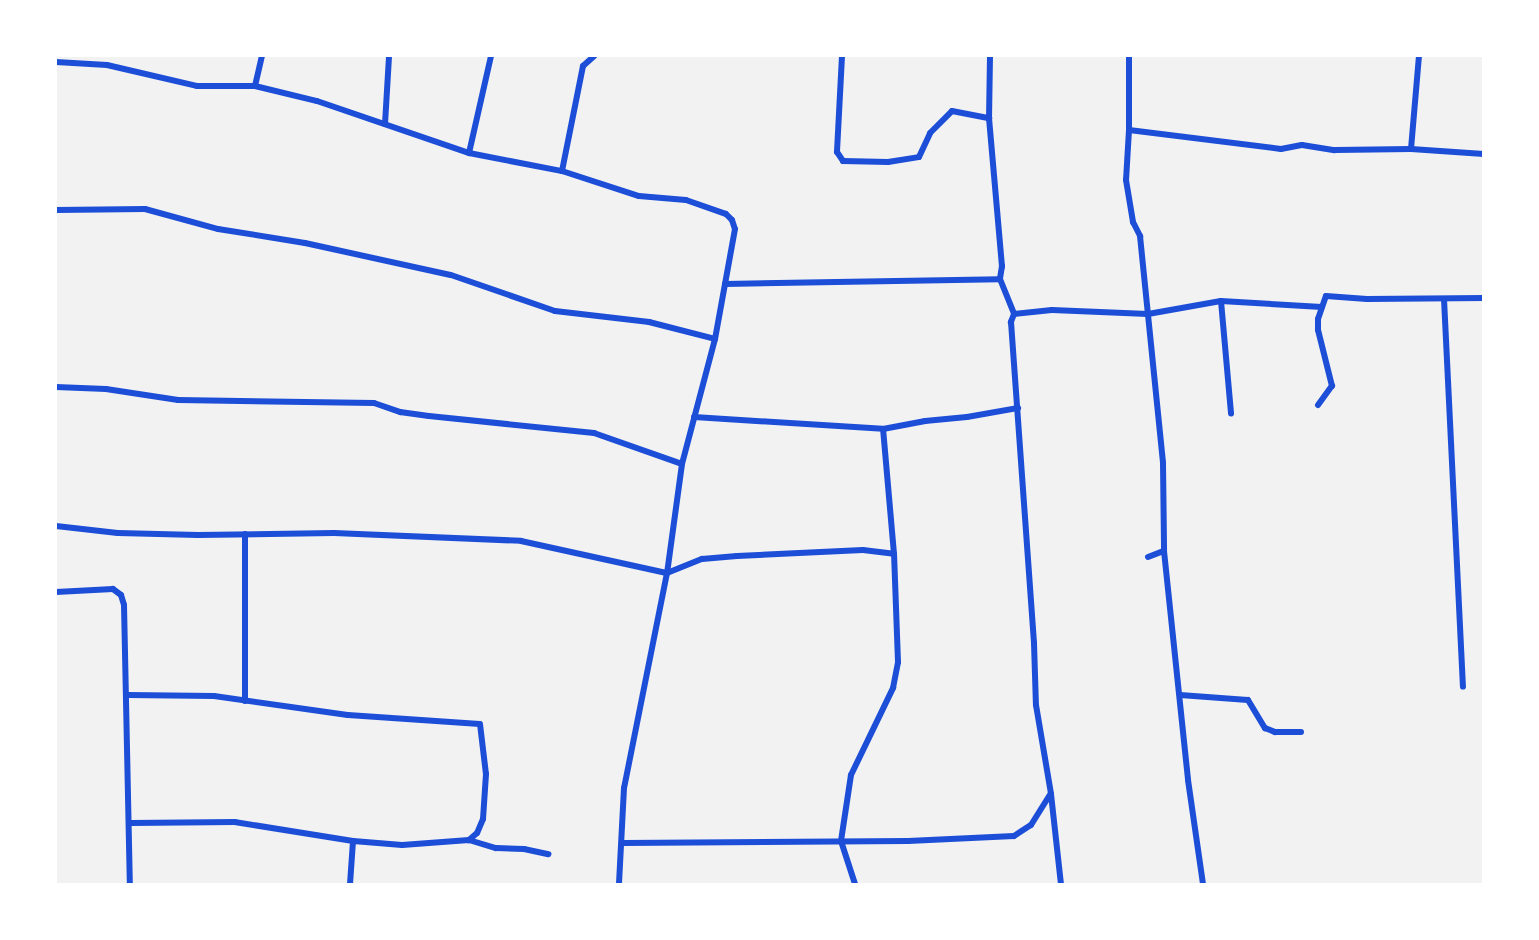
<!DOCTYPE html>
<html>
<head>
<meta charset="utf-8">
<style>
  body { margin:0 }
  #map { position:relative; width:1539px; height:940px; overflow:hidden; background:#f2f2f2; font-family:Roboto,sans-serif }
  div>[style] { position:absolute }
  .minor>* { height:6px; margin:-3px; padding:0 3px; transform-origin:3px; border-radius:3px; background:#1d4ed8 }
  span { translate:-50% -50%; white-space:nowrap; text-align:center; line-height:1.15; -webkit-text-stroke:6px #fff; paint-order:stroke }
  .frame { position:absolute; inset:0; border:57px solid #fff; pointer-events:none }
</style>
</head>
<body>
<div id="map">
  <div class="minor">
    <i style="left:842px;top:56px;width:96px;rotate:93deg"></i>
    <i style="left:837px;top:152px;width:11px;rotate:56deg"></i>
    <i style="left:843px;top:161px;width:45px;rotate:1.3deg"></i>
    <i style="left:888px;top:162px;width:31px;rotate:-9deg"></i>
    <i style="left:919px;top:157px;width:26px;rotate:-65deg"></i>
    <i style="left:930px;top:133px;width:31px;rotate:-45deg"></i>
    <i style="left:952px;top:111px;width:38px;rotate:11deg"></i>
    <i style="left:990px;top:56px;width:62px;rotate:90.9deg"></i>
    <i style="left:989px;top:118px;width:149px;rotate:85deg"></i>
    <i style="left:1002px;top:266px;width:13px;rotate:99deg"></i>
    <i style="left:1000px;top:279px;width:38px;rotate:68deg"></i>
    <i style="left:1014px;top:314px;width:9px;rotate:111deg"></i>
    <i style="left:1011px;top:322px;width:322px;rotate:85.9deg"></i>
    <i style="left:1034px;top:643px;width:62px;rotate:88.2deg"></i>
    <i style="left:1036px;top:705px;width:90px;rotate:80.4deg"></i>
    <i style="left:1051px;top:794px;width:91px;rotate:83.7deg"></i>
    <i style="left:1129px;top:56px;width:74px;rotate:90deg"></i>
    <i style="left:1129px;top:130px;width:50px;rotate:93.4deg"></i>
    <i style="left:1126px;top:180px;width:43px;rotate:80.5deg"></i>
    <i style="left:1133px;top:222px;width:16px;rotate:63deg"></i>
    <i style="left:1140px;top:236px;width:228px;rotate:84.2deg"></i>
    <i style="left:1163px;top:463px;width:88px;rotate:89.3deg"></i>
    <i style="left:1164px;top:551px;width:230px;rotate:84deg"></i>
    <i style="left:1188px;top:780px;width:105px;rotate:81.8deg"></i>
    <i style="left:56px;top:62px;width:51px;rotate:3.4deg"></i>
    <i style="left:107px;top:65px;width:92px;rotate:13.1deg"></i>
    <i style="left:197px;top:86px;width:58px"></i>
    <i style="left:255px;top:86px;width:64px;rotate:13.6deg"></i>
    <i style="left:317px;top:101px;width:161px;rotate:18.9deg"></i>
    <i style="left:469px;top:153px;width:95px;rotate:11deg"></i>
    <i style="left:562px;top:171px;width:81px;rotate:18deg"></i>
    <i style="left:639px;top:196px;width:47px;rotate:4.9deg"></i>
    <i style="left:686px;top:200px;width:42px;rotate:19.3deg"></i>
    <i style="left:726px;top:214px;width:8px;rotate:45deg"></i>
    <i style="left:732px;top:220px;width:9px;rotate:72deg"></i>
    <i style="left:735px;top:229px;width:112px;rotate:100.3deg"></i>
    <i style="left:715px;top:339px;width:129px;rotate:104.8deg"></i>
    <i style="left:682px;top:464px;width:110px;rotate:97.8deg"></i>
    <i style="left:667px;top:573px;width:219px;rotate:101.3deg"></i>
    <i style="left:624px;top:788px;width:96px;rotate:93deg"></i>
    <i style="left:255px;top:86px;width:31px;rotate:-77deg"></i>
    <i style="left:385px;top:124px;width:68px;rotate:-86.6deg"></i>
    <i style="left:1129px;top:130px;width:153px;rotate:7.1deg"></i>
    <i style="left:1281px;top:149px;width:21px;rotate:-11deg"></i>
    <i style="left:1302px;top:145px;width:33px;rotate:9deg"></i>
    <i style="left:1335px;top:150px;width:76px;rotate:-0.8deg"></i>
    <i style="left:1411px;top:149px;width:73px;rotate:3.9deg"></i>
    <i style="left:1411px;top:149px;width:93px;rotate:-85.1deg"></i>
    <i style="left:469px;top:153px;width:99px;rotate:-77.2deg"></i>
    <i style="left:562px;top:171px;width:107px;rotate:-78.7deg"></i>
    <i style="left:583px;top:66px;width:15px;rotate:-42deg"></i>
    <i style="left:56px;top:210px;width:89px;rotate:-0.6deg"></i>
    <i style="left:145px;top:209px;width:76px;rotate:15.3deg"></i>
    <i style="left:218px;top:229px;width:88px;rotate:9.1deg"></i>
    <i style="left:305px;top:243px;width:149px;rotate:12.4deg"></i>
    <i style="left:451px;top:275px;width:110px;rotate:19.1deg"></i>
    <i style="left:555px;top:311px;width:95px;rotate:6.7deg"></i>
    <i style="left:649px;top:322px;width:68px;rotate:14.4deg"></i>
    <i style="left:725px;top:284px;width:275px;rotate:-1deg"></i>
    <i style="left:1444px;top:299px;width:388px;rotate:87.2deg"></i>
    <i style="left:1221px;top:301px;width:113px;rotate:84.9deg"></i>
    <i style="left:1014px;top:314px;width:38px;rotate:-6deg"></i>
    <i style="left:1052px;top:310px;width:96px;rotate:2.4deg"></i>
    <i style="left:1148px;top:314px;width:74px;rotate:-10.1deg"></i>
    <i style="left:1221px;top:301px;width:101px;rotate:3.4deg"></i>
    <i style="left:56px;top:387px;width:50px;rotate:2.3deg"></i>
    <i style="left:106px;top:389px;width:73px;rotate:8.7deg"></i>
    <i style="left:178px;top:400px;width:196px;rotate:0.9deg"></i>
    <i style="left:374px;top:403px;width:28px;rotate:19deg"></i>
    <i style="left:400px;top:412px;width:29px;rotate:8deg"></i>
    <i style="left:429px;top:416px;width:166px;rotate:5.9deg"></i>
    <i style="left:594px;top:433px;width:93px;rotate:19.4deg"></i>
    <i style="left:1318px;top:405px;width:24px;rotate:-54deg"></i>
    <i style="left:1332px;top:386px;width:58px;rotate:-104deg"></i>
    <i style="left:1318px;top:330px;width:11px;rotate:-90deg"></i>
    <i style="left:1318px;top:319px;width:24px;rotate:-71deg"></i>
    <i style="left:1326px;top:296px;width:41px;rotate:4.2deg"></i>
    <i style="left:1367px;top:299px;width:117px;rotate:-0.5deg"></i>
    <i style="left:694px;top:417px;width:189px;rotate:3.6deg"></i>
    <i style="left:883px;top:429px;width:43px;rotate:-10.8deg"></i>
    <i style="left:925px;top:421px;width:42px;rotate:-5.4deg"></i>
    <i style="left:967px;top:417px;width:52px;rotate:-10deg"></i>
    <i style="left:56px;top:526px;width:62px;rotate:6.4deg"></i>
    <i style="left:118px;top:533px;width:80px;rotate:1.4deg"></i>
    <i style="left:198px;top:535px;width:136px;rotate:-0.8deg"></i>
    <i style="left:334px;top:533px;width:187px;rotate:2.4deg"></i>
    <i style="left:521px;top:541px;width:149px;rotate:12.4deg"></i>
    <i style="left:667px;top:573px;width:38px;rotate:-22deg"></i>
    <i style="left:702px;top:559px;width:35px;rotate:-5deg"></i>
    <i style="left:737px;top:556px;width:126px;rotate:-2.7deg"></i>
    <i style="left:863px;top:550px;width:31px;rotate:7deg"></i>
    <i style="left:245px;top:534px;width:167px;rotate:90deg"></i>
    <i style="left:1148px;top:557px;width:17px;rotate:-21deg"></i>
    <i style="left:56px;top:592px;width:57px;rotate:-3deg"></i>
    <i style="left:113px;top:589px;width:10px;rotate:37deg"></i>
    <i style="left:121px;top:595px;width:10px;rotate:73deg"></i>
    <i style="left:124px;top:605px;width:279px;rotate:88.8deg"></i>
    <i style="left:128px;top:695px;width:86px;rotate:0.7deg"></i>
    <i style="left:214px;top:696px;width:135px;rotate:8.1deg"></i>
    <i style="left:348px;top:715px;width:132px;rotate:3.9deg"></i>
    <i style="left:480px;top:724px;width:50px;rotate:83.2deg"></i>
    <i style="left:486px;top:774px;width:45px;rotate:93.8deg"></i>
    <i style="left:483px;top:819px;width:15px;rotate:113deg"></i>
    <i style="left:477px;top:833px;width:11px;rotate:139deg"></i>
    <i style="left:469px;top:840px;width:67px;rotate:175.7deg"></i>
    <i style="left:402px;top:845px;width:49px;rotate:-175.3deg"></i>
    <i style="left:353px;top:841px;width:120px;rotate:-170.9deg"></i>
    <i style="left:235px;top:822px;width:104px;rotate:179.4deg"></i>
    <i style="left:1180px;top:695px;width:68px;rotate:4.2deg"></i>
    <i style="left:1248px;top:700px;width:33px;rotate:59deg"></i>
    <i style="left:1265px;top:728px;width:11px;rotate:22deg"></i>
    <i style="left:1275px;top:732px;width:26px"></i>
    <i style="left:469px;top:840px;width:28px;rotate:17deg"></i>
    <i style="left:496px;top:848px;width:28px;rotate:2deg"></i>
    <i style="left:524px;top:849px;width:25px;rotate:12deg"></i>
    <i style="left:623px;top:843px;width:285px;rotate:-0.4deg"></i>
    <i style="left:908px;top:841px;width:106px;rotate:-2.7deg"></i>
    <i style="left:1014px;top:836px;width:20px;rotate:-33deg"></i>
    <i style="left:1031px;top:825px;width:36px;rotate:-58deg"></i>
    <i style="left:350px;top:884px;width:43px;rotate:-86deg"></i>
    <i style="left:855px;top:884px;width:45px;rotate:-108deg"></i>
    <i style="left:841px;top:841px;width:67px;rotate:-81.4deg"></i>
    <i style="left:851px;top:775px;width:97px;rotate:-64.2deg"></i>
    <i style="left:893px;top:688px;width:26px;rotate:-79deg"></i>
    <i style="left:898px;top:662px;width:108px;rotate:-92.1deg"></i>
    <i style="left:894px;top:554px;width:125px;rotate:-95deg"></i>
  </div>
  <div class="frame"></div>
</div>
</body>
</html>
